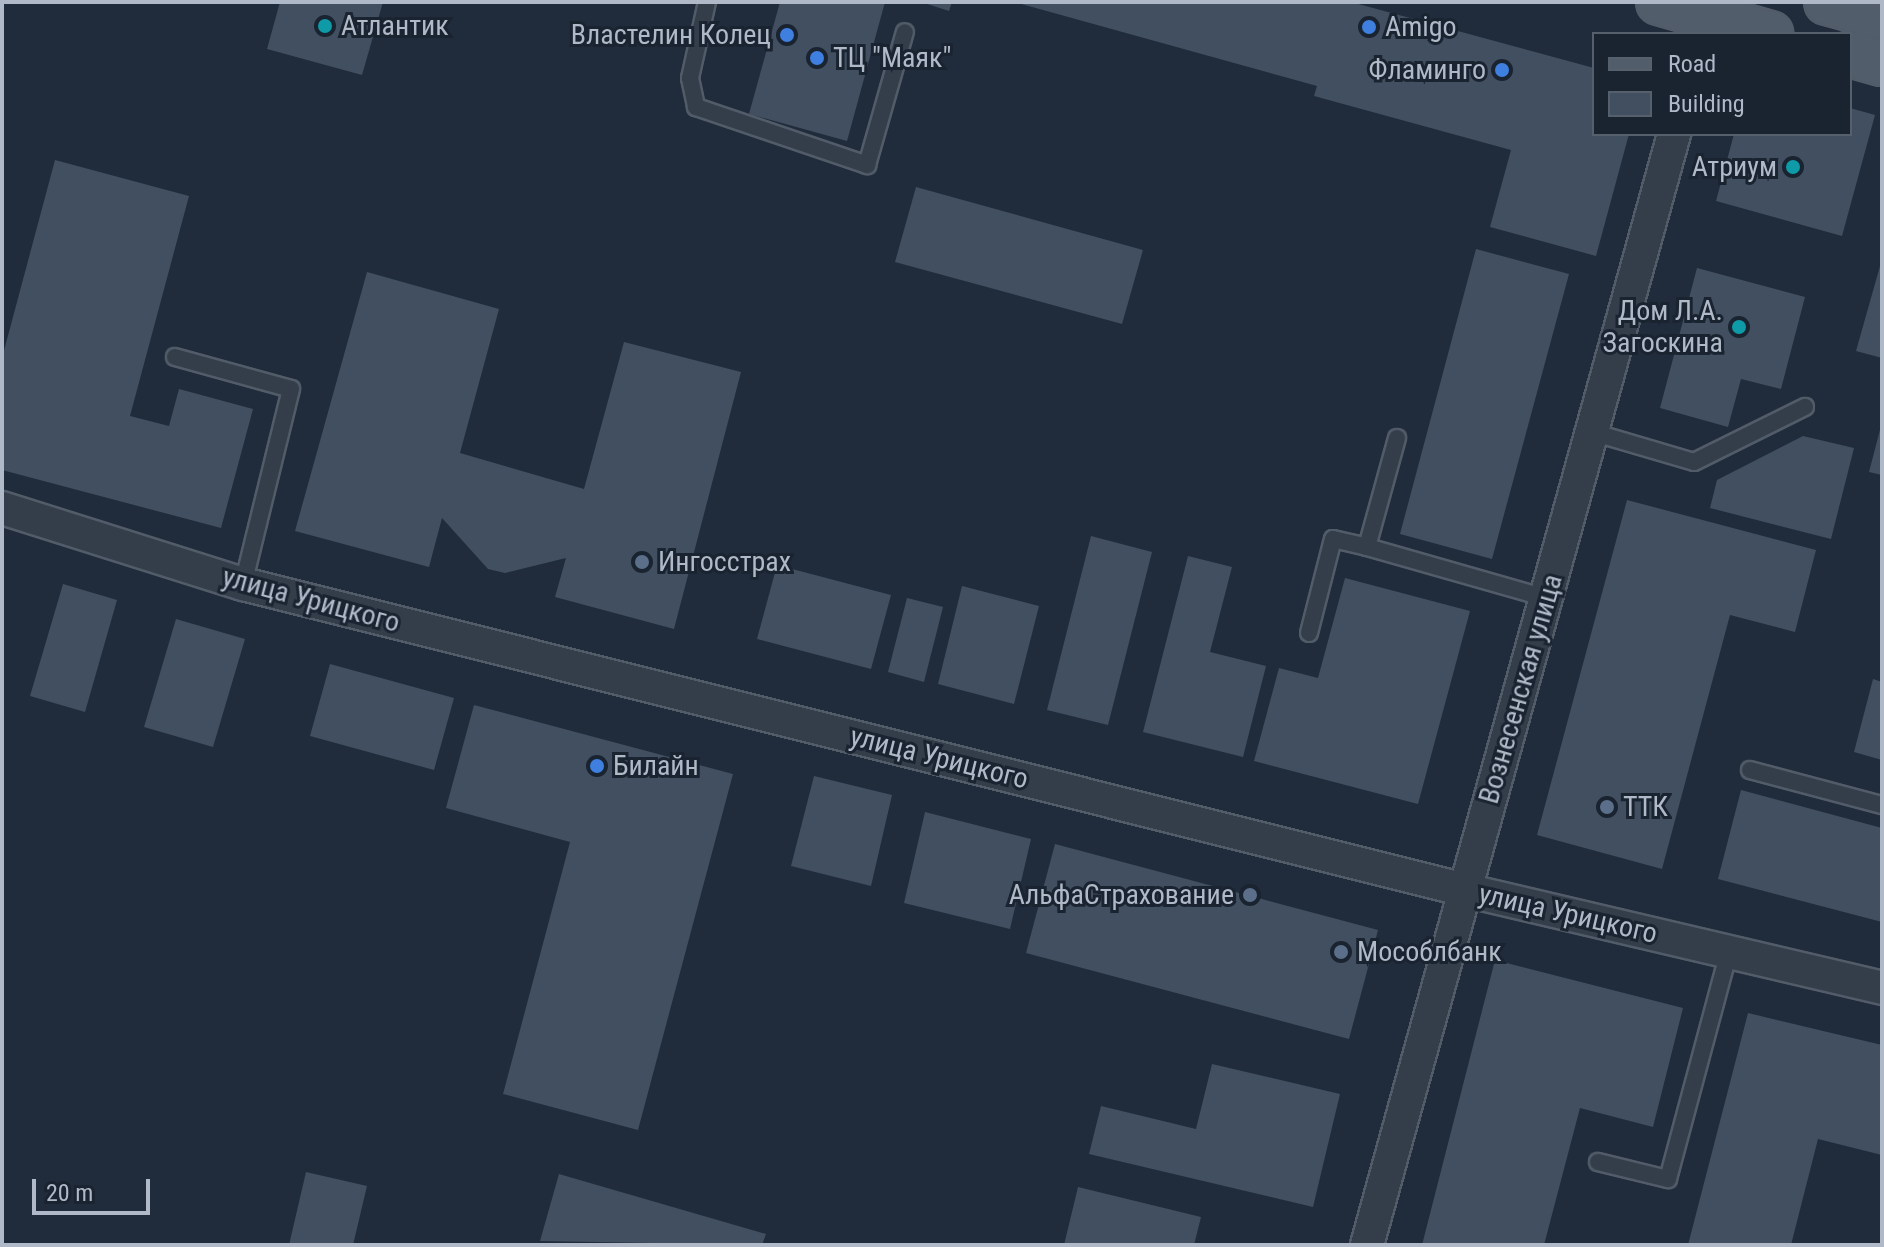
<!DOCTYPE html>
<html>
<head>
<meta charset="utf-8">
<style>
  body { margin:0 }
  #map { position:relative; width:1884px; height:1247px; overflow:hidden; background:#202c3b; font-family:"Roboto Condensed",sans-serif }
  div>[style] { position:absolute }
  .building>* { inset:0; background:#414f60 }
  .roads { filter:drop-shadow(2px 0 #525c69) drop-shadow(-2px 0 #525c69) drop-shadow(0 2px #525c69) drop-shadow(0 -2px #525c69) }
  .service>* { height:16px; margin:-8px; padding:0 8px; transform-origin:8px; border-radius:8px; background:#343e4b }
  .minor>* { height:32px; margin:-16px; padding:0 16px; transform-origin:16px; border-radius:16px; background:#343e4b }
  .primary>* { height:44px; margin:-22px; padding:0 22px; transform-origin:22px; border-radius:22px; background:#525d6b }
  .dots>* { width:22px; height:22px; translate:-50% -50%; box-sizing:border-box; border:4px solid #1a2330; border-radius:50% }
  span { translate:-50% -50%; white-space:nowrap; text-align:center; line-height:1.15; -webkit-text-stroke:6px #1a2330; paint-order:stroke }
  .poi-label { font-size:28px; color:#afb9c7 }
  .left { translate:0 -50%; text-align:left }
  .right { translate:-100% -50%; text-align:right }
  .street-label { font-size:28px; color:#afb9c7 }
  .frame { position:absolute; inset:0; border:4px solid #afb9c7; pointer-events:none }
  .legend { position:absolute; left:1592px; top:32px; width:260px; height:104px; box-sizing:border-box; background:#1a2330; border:2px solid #565f6c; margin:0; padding:10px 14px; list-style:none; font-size:24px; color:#afb9c7 }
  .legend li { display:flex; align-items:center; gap:16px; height:40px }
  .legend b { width:40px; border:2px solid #565f6c }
  .scale { position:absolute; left:32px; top:1179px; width:118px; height:36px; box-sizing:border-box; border:4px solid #afb9c7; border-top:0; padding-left:10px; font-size:24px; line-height:28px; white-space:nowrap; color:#afb9c7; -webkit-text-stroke:6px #1a2330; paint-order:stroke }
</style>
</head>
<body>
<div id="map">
  <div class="building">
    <i style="clip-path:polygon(280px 2px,383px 2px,362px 75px,267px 49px)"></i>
    <i style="clip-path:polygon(780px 2px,885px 2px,847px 141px,749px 114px)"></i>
    <i style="clip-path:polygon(921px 2px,952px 2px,949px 11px)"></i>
    <i style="clip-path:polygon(1014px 2px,1351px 2px,1594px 68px,1594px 134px,1629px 134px,1596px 256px,1490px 227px,1511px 150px,1314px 96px,1317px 86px)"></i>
    <i style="clip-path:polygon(1850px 108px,1875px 115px,1842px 236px,1716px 201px,1734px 134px,1850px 134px)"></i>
    <i style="clip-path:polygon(55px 160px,189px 196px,130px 416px,169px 426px,179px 389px,253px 409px,221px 528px,2px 470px,2px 358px)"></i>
    <i style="clip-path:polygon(916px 187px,1143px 250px,1122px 324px,895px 262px)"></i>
    <i style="clip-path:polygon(1476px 249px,1569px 274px,1492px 559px,1400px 534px)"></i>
    <i style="clip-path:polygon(1882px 259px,1882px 358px,1856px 351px)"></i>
    <i style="clip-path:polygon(1697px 268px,1805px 297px,1781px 389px,1741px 379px,1728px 427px,1660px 408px)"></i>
    <i style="clip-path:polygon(367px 272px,499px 309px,460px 453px,584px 489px,624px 342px,741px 372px,674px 629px,555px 597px,566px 558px,505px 573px,488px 569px,442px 518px,429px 567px,295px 531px)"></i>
    <i style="clip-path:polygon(1881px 426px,1882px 426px,1882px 475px,1869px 472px)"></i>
    <i style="clip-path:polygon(1803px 436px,1854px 448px,1831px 539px,1710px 508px,1717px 480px)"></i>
    <i style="clip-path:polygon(1627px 500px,1816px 550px,1795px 632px,1730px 615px,1662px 869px,1537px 835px)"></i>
    <i style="clip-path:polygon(1091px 536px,1152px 552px,1108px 725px,1047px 710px)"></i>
    <i style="clip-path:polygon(1188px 556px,1232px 567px,1210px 652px,1266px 666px,1243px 757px,1143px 732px)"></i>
    <i style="clip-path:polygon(777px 565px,891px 595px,871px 669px,757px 639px)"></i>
    <i style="clip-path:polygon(1345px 578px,1470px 611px,1418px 804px,1254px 761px,1279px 668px,1318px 678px)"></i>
    <i style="clip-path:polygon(63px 584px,117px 600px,85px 712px,30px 696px)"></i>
    <i style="clip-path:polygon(962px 586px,1039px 606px,1014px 704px,938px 684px)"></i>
    <i style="clip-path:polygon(907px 598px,943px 607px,924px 682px,888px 672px)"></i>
    <i style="clip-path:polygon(176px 619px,245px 639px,213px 747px,144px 727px)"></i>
    <i style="clip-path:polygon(330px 664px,454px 698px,434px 770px,310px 736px)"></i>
    <i style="clip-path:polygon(1873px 679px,1882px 682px,1882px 760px,1854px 752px)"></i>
    <i style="clip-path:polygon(474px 705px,733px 774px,638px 1130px,503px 1094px,570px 842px,446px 808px)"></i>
    <i style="clip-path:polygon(814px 776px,892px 795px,871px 886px,791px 866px)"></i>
    <i style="clip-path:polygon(1741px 790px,1882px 828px,1882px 922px,1718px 879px)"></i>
    <i style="clip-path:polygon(925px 812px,1031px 839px,1010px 929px,904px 903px)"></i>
    <i style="clip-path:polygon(1055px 844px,1378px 930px,1349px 1039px,1026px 953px)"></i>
    <i style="clip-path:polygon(1495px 960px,1683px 1008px,1653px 1127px,1580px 1108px,1544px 1245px,1422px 1245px)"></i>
    <i style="clip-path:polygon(1748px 1013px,1882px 1045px,1882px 1155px,1818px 1139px,1791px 1245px,1688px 1245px)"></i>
    <i style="clip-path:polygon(1212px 1064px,1340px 1094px,1313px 1207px,1089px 1154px,1101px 1106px,1196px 1129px)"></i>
    <i style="clip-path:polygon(306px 1172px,367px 1186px,353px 1245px,289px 1245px)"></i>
    <i style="clip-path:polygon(559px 1174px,766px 1234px,762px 1245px,540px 1241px)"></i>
    <i style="clip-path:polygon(1078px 1187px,1201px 1217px,1194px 1245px,1064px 1245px)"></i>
  </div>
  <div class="roads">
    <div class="service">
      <i style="left:707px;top:2px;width:78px;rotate:102.6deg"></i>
      <i style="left:690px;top:78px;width:30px;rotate:78deg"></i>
      <i style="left:696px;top:107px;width:181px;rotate:18.7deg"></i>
      <i style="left:867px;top:165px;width:138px;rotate:-74.1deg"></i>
      <i style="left:175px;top:357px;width:120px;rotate:15.4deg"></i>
      <i style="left:291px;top:389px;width:201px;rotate:103.8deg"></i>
      <i style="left:1592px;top:432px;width:106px;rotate:16.4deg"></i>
      <i style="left:1694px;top:462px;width:124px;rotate:-26.4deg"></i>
      <i style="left:1397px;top:438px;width:113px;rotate:105.4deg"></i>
      <i style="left:1367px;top:547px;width:186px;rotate:15.9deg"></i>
      <i style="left:1309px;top:633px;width:97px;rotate:-75.7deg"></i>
      <i style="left:1333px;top:539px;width:35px;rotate:13deg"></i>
      <i style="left:1750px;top:770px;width:137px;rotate:14.9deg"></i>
      <i style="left:1598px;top:1162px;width:72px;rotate:13.7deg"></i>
      <i style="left:1668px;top:1179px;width:235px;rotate:-75deg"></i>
    </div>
    <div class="minor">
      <i style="left:2px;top:508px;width:253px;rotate:17.5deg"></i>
      <i style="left:243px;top:584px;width:1260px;rotate:14.06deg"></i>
      <i style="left:1465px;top:890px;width:428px;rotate:13.2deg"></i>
      <i style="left:1367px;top:1245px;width:1153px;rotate:-74.55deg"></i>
    </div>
    <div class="primary">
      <i style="left:1659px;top:2px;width:116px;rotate:16.1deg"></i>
      <i style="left:1827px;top:2px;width:57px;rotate:15.3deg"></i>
      <i style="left:1850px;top:54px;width:33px;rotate:16deg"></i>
    </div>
  </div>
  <div class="dots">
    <i style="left:325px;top:26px;background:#0f9aa8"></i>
    <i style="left:1369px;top:27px;background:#3f7fe0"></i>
    <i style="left:787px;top:35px;background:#3f7fe0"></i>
    <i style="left:817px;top:58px;background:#3f7fe0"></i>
    <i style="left:1502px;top:70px;background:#3f7fe0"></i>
    <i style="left:1793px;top:167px;background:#0f9aa8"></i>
    <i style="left:1739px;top:327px;background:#0f9aa8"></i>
    <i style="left:642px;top:562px;background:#5c6f8a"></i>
    <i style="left:597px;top:766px;background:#3f7fe0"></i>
    <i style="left:1607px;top:807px;background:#5c6f8a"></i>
    <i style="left:1250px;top:895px;background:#5c6f8a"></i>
    <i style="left:1341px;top:952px;background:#5c6f8a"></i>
  </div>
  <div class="poi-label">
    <span class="left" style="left:341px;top:26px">Атлантик</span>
    <span class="left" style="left:1385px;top:27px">Amigo</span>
    <span class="right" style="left:771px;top:35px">Властелин Колец</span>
    <span class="left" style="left:833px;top:58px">ТЦ "Маяк"</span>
    <span class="right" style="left:1486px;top:70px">Фламинго</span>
    <span class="right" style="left:1777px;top:167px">Атриум</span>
    <span class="right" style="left:1723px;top:327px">Дом Л.А.<br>Загоскина</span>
    <span class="left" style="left:658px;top:562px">Ингосстрах</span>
    <span class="left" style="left:613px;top:766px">Билайн</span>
    <span class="left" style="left:1623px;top:807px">ТТК</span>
    <span class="right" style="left:1234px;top:895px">АльфаСтрахование</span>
    <span class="left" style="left:1357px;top:952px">Мособлбанк</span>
  </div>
  <div class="street-label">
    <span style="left:311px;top:600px;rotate:15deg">улица Урицкого</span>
    <span style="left:1521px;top:689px;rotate:-74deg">Вознесенская улица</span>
    <span style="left:939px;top:758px;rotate:14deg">улица Урицкого</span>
    <span style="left:1568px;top:914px;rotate:13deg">улица Урицкого</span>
  </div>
  <div class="frame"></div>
  <ul class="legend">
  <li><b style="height:10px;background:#525d6b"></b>Road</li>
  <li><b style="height:22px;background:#414f60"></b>Building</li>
  </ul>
  <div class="scale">20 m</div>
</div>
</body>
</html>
